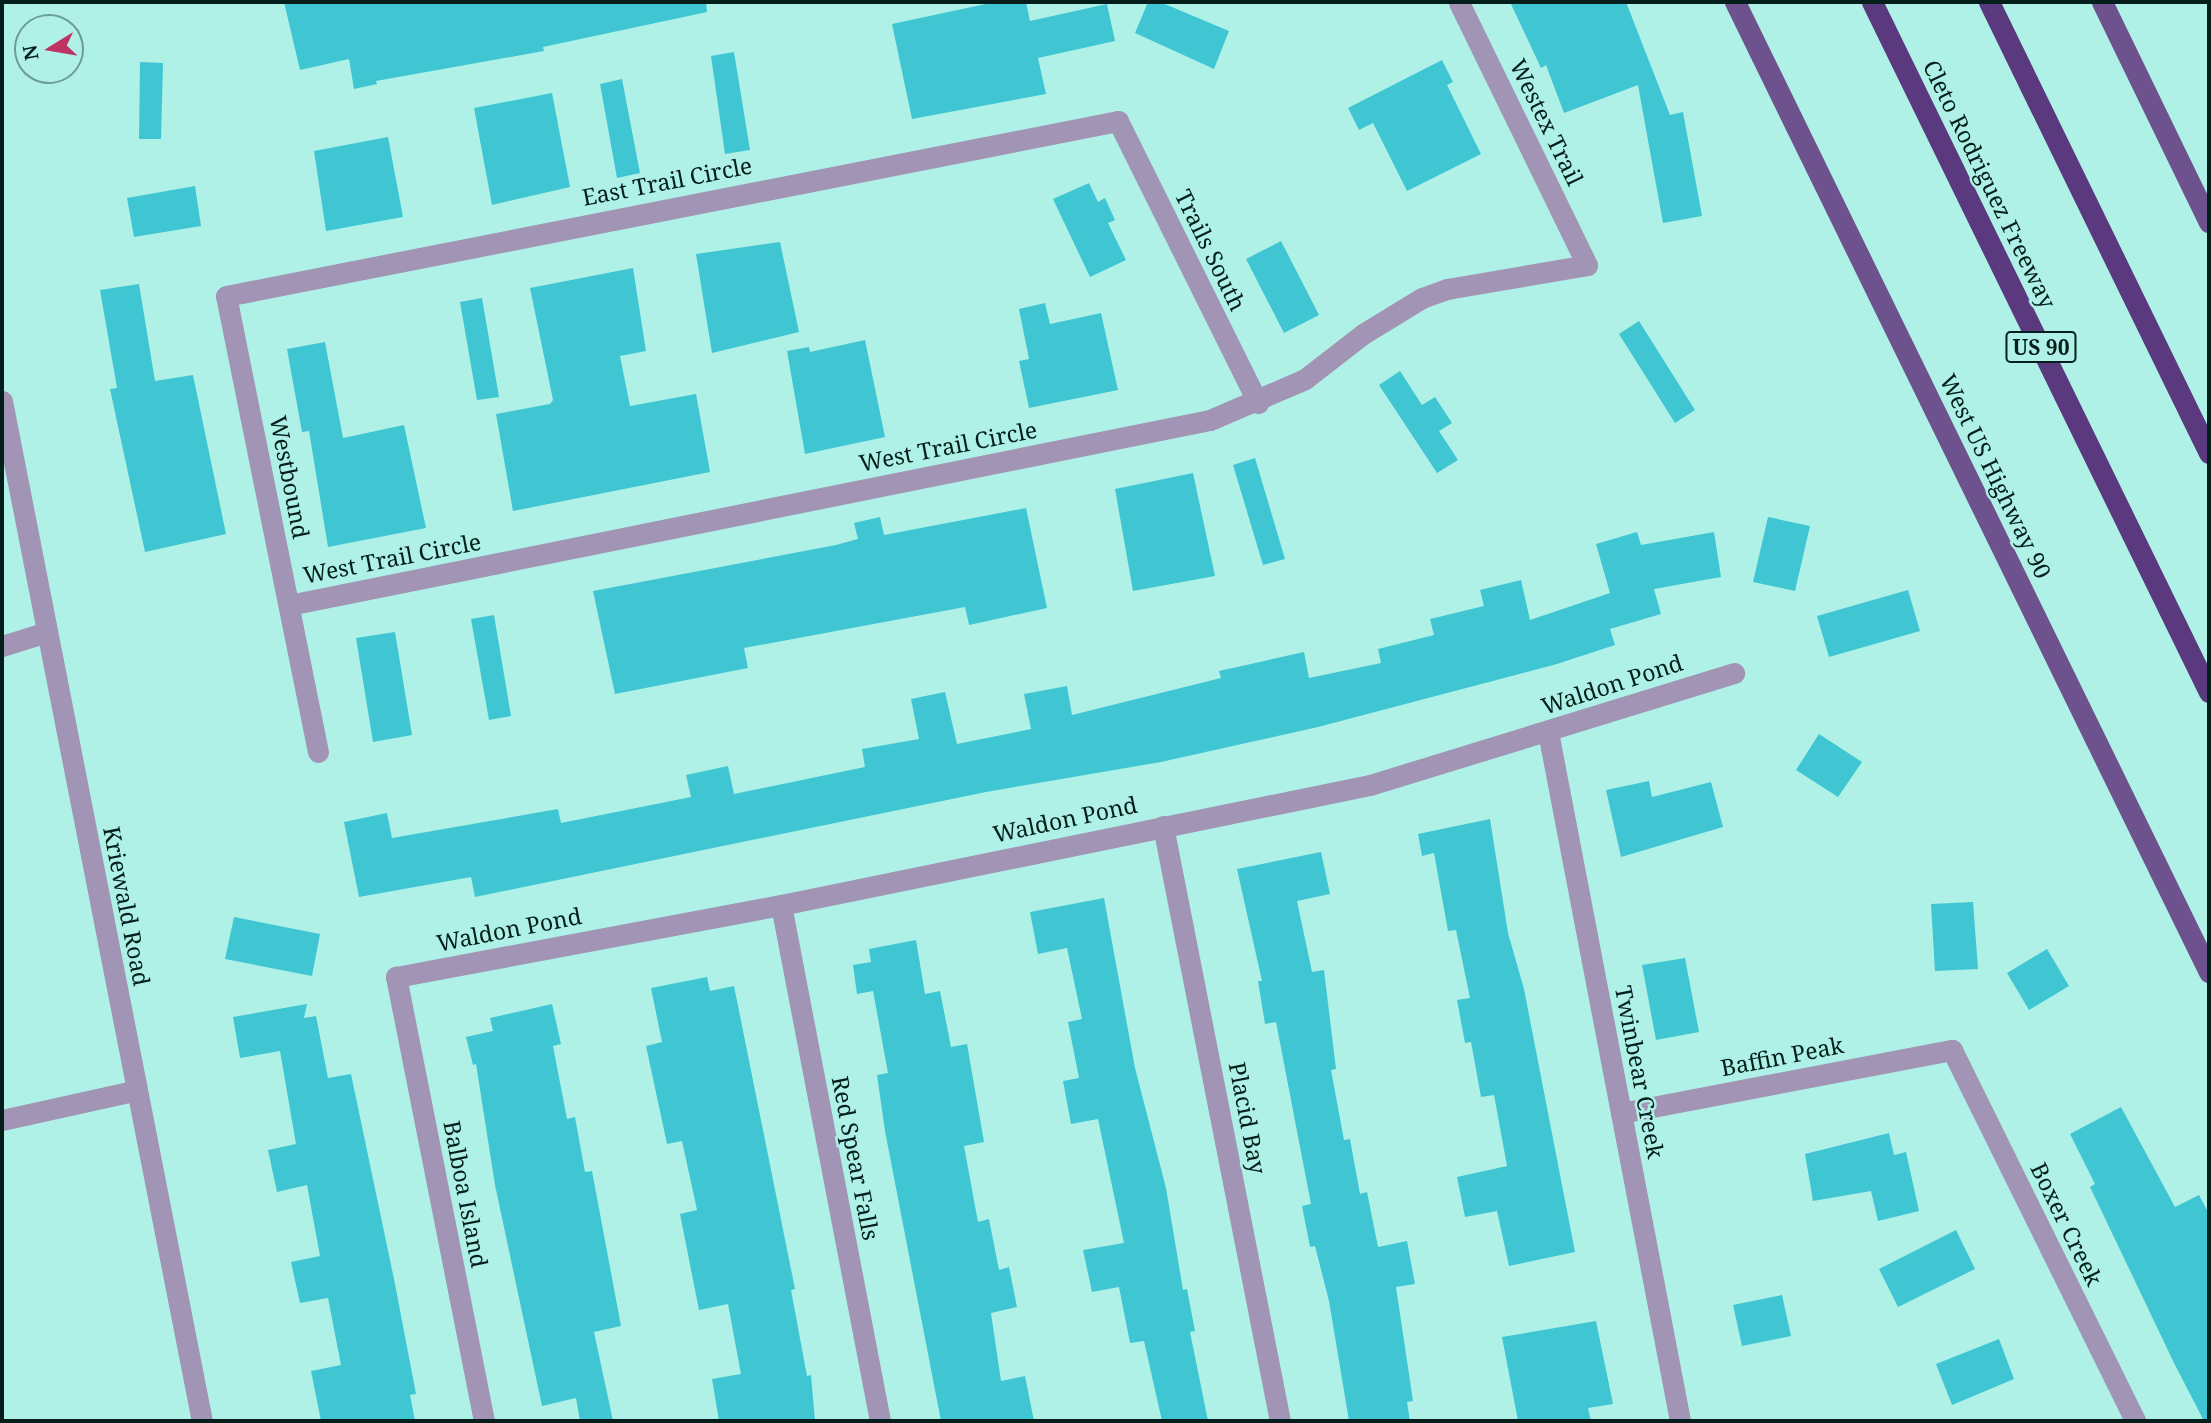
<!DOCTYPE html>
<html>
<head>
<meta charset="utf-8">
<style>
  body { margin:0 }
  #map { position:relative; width:2211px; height:1423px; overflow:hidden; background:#aff1e7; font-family:"Noto Serif",serif }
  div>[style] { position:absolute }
  .building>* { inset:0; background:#40c6d3 }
  .minor>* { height:21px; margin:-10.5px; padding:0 10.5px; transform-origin:10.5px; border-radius:10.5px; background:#a294b5 }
  .major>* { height:21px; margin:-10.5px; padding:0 10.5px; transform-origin:10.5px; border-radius:10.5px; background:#6d528d }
  .highway>* { height:21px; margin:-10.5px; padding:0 10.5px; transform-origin:10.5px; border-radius:10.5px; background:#5a397e }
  span { translate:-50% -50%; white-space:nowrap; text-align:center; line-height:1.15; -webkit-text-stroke:5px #aff1e7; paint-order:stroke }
  .shield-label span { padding:2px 5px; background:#aff1e7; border:2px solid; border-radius:5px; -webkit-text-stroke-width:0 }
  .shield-label { font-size:21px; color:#041f1b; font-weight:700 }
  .street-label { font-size:23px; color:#041f1b }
  .frame { position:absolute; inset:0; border:4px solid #041f1b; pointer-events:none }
  .north { position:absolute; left:14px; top:14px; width:70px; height:70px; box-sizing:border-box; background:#aff1e7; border:2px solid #6b9d95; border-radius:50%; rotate:259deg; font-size:19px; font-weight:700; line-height:28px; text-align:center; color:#041f1b }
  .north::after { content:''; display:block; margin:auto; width:24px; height:32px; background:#bf3264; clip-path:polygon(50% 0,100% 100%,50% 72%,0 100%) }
</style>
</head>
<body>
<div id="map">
  <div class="building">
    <i style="clip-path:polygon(284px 2px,706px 2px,707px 12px,543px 47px,544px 51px,376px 81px,377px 84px,354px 89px,349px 59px,300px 70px)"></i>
    <i style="clip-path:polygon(995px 2px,1026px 2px,1030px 21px,1107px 4px,1115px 41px,1038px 58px,1046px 94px,912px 119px,892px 24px)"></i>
    <i style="clip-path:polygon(1148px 2px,1160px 2px,1229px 31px,1214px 69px,1135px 33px)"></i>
    <i style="clip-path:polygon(1510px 2px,1626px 2px,1670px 115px,1683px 112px,1702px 216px,1663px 223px,1638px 85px,1564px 113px,1546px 65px,1541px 68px)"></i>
    <i style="clip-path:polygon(734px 52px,750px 150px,725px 154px,711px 56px)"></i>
    <i style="clip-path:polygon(1442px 60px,1453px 82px,1447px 85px,1481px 154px,1407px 191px,1373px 123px,1359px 130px,1348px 108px)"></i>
    <i style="clip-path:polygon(140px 62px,163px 63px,161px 139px,139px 139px)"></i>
    <i style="clip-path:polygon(622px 79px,640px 173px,617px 178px,600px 84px)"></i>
    <i style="clip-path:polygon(552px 93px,570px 187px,492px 205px,474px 108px)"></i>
    <i style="clip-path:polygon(388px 137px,403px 217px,326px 231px,314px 151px)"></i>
    <i style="clip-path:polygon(1089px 183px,1098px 202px,1105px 198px,1115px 220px,1108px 223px,1126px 260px,1090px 277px,1053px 199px)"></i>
    <i style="clip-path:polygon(195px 186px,201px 226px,134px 237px,127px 198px)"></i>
    <i style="clip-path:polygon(1281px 241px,1319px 315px,1284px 333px,1246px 259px)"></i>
    <i style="clip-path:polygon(780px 242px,799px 332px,712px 353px,696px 254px)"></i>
    <i style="clip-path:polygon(633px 268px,646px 351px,620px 356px,630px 406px,696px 394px,710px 472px,513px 511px,496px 414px,550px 404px,553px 400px,530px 288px)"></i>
    <i style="clip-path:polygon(139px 284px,155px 381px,193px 375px,226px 534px,145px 552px,110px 389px,117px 388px,100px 290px)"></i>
    <i style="clip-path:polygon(482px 298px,499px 397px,477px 400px,460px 302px)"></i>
    <i style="clip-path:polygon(1045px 303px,1050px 324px,1101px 313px,1118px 390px,1029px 408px,1019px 361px,1029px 359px,1019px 309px)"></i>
    <i style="clip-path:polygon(1639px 321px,1695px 410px,1675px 423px,1619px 334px)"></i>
    <i style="clip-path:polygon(865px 340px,885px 437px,805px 454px,787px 351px,809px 347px,810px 352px)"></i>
    <i style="clip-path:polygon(325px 342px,343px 438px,404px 425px,426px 528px,328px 547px,309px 431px,302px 432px,287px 349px)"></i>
    <i style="clip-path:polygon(1400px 371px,1422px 405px,1435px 397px,1452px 423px,1439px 431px,1458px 460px,1437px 473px,1379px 385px)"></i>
    <i style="clip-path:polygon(1255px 458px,1285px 559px,1263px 565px,1233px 465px)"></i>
    <i style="clip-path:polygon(1193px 473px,1215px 576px,1133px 591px,1115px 489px)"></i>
    <i style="clip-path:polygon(1026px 508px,1047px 608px,969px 625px,965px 607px,744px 648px,748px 668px,615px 694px,593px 591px,836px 545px,858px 539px,854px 523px,880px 517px,884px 535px)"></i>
    <i style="clip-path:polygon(1768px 517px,1810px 526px,1795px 591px,1753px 582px)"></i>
    <i style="clip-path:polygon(1637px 532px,1641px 545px,1714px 532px,1721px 577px,1654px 589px,1661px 614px,1610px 629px,1615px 645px,1557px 664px,1318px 727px,1161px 762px,986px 792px,475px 897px,471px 877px,359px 897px,344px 822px,387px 813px,392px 838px,558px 809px,561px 823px,691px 797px,686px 775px,728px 766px,734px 794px,865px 767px,862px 749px,919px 739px,911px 699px,945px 692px,957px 744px,1031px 729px,1024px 694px,1067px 686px,1072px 715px,1221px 678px,1219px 671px,1304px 652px,1309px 678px,1381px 663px,1378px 649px,1434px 635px,1430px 619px,1484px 606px,1480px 590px,1521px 580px,1530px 620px,1610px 593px,1596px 544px)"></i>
    <i style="clip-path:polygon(1908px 590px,1920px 631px,1829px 657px,1817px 616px)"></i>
    <i style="clip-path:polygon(494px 615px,511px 716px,489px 720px,471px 619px)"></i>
    <i style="clip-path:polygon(395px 632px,412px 735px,373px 742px,356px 638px)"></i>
    <i style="clip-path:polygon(1819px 734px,1862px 762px,1838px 797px,1796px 770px)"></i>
    <i style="clip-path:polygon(1649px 781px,1652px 797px,1711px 782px,1723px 827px,1621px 857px,1606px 790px)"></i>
    <i style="clip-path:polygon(1490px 819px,1508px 933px,1524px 989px,1575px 1252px,1509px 1266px,1497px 1211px,1465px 1217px,1457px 1177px,1507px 1166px,1494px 1095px,1481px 1097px,1471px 1042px,1465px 1043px,1457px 1000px,1470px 998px,1456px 930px,1448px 931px,1434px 853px,1422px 856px,1418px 834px)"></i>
    <i style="clip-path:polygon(1321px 852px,1330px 894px,1297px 901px,1312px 972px,1324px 970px,1336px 1069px,1331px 1070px,1344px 1140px,1350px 1139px,1360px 1194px,1367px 1192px,1378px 1247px,1407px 1241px,1415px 1284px,1396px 1287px,1413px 1401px,1407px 1402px,1410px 1421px,1349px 1421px,1329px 1301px,1315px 1246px,1310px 1247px,1302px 1206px,1311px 1204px,1276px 1022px,1265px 1024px,1258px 981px,1262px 981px,1237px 869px)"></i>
    <i style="clip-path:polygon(1104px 898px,1135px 1068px,1166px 1188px,1183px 1290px,1187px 1289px,1195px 1331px,1190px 1332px,1208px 1421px,1162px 1421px,1144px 1341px,1130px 1343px,1119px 1287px,1092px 1292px,1083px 1250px,1124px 1243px,1098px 1119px,1071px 1124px,1063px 1081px,1079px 1078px,1068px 1022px,1082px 1019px,1067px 948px,1038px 954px,1030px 912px)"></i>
    <i style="clip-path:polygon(1973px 902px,1978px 969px,1935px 971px,1931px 904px)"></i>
    <i style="clip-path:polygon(234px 917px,320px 934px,312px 976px,225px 959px)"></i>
    <i style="clip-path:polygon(916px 940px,925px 994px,940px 991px,951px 1047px,967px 1044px,984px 1142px,964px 1146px,978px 1222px,989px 1219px,999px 1270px,1009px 1267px,1017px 1307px,991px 1313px,1001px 1381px,1025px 1376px,1034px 1421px,941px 1421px,885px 1131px,877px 1075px,888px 1073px,873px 991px,857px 994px,853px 965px,871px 962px,869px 949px)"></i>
    <i style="clip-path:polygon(2047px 949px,2069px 986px,2029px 1010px,2007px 973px)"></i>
    <i style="clip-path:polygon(1685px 958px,1699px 1032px,1656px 1040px,1642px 965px)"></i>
    <i style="clip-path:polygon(707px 977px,710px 991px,734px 986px,795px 1289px,791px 1290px,807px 1376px,811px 1375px,815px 1421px,719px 1421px,712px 1379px,741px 1374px,728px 1304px,699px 1310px,680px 1214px,697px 1210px,682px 1141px,667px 1144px,646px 1046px,662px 1042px,651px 988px)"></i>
    <i style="clip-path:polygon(307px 1004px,304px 1018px,316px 1016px,328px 1078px,351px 1074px,395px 1284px,416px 1394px,410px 1395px,415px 1421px,321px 1421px,311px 1371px,341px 1365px,328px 1298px,300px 1303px,291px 1262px,320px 1256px,307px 1185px,277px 1192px,268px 1150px,296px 1144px,280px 1051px,240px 1058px,233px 1017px)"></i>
    <i style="clip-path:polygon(552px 1004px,561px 1044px,553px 1046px,567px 1119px,575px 1117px,585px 1172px,592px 1171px,621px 1326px,594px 1332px,613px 1421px,580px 1421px,576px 1398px,542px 1406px,495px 1185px,476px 1064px,473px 1065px,466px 1037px,493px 1031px,490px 1018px)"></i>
    <i style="clip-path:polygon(2121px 1107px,2175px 1207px,2199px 1195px,2209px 1214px,2209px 1421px,2204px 1421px,2175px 1365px,2090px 1187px,2095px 1184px,2070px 1134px)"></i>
    <i style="clip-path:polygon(1889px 1133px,1894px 1155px,1906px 1152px,1919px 1211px,1878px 1221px,1871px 1191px,1813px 1201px,1805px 1154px)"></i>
    <i style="clip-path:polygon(1956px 1230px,1975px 1269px,1898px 1307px,1879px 1269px)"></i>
    <i style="clip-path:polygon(1782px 1295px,1791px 1336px,1742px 1346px,1733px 1305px)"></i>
    <i style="clip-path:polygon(1596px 1321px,1613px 1404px,1588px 1408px,1591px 1421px,1518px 1421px,1502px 1337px)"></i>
    <i style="clip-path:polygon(1999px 1339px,2014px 1379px,1952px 1405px,1936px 1364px)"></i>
  </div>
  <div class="minor">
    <i style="left:2px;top:401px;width:1039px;rotate:78.91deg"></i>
    <i style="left:289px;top:605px;width:939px;rotate:-11.36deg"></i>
    <i style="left:1210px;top:420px;width:103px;rotate:-23.3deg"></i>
    <i style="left:1305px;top:379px;width:73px;rotate:-37.8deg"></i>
    <i style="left:1363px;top:334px;width:69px;rotate:-31.4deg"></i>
    <i style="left:1422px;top:298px;width:27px;rotate:-20deg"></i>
    <i style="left:1447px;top:289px;width:142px;rotate:-9.7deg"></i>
    <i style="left:1587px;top:265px;width:292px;rotate:-116deg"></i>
    <i style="left:2px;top:646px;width:47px;rotate:-17.3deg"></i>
    <i style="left:1548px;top:732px;width:702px;rotate:79.15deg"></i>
    <i style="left:318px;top:752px;width:465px;rotate:-101.4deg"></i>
    <i style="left:226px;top:296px;width:909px;rotate:-11.1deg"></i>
    <i style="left:1118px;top:121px;width:315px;rotate:63.6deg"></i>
    <i style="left:1163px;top:826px;width:606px;rotate:78.88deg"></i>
    <i style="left:781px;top:905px;width:525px;rotate:79.14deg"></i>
    <i style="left:1621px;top:1113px;width:337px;rotate:-10.8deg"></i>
    <i style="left:1952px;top:1050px;width:414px;rotate:63.7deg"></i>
    <i style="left:2px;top:1120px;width:138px;rotate:-12.5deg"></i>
    <i style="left:484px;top:1421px;width:453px;rotate:-101.2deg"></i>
    <i style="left:396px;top:977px;width:392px;rotate:-10.6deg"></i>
    <i style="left:781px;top:905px;width:601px;rotate:-11.52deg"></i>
    <i style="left:1370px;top:785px;width:381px;rotate:-17.1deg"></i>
  </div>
  <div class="major">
    <i style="left:1735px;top:2px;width:1080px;rotate:63.96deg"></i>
    <i style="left:2102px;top:2px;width:245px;rotate:64.1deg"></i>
  </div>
  <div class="highway">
    <i style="left:1872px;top:2px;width:768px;rotate:63.97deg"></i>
    <i style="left:1989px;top:2px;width:502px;rotate:64deg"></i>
  </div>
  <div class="shield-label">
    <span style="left:2041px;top:347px">US 90</span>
  </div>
  <div class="street-label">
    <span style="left:1547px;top:122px;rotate:64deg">Westex Trail</span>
    <span style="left:667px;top:181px;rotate:-11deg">East Trail Circle</span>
    <span style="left:1990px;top:184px;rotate:64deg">Cleto Rodriguez Freeway</span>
    <span style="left:1211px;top:250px;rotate:64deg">Trails South</span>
    <span style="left:948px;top:446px;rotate:-11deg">West Trail Circle</span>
    <span style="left:1996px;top:476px;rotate:64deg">West US Highway 90</span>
    <span style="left:290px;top:477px;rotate:79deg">Westbound</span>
    <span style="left:392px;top:558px;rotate:-11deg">West Trail Circle</span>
    <span style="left:1612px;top:684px;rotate:-18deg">Waldon Pond</span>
    <span style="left:1065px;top:819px;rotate:-12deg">Waldon Pond</span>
    <span style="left:127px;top:906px;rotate:79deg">Kriewald Road</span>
    <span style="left:509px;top:929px;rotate:-11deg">Waldon Pond</span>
    <span style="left:1782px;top:1056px;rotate:-11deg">Baffin Peak</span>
    <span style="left:1640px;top:1072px;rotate:79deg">Twinbear Creek</span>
    <span style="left:1248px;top:1118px;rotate:79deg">Placid Bay</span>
    <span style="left:856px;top:1158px;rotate:79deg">Red Spear Falls</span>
    <span style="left:466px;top:1194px;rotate:79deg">Balboa Island</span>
    <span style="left:2067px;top:1224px;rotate:64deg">Boxer Creek</span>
  </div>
  <div class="frame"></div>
  <div class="north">N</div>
</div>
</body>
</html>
